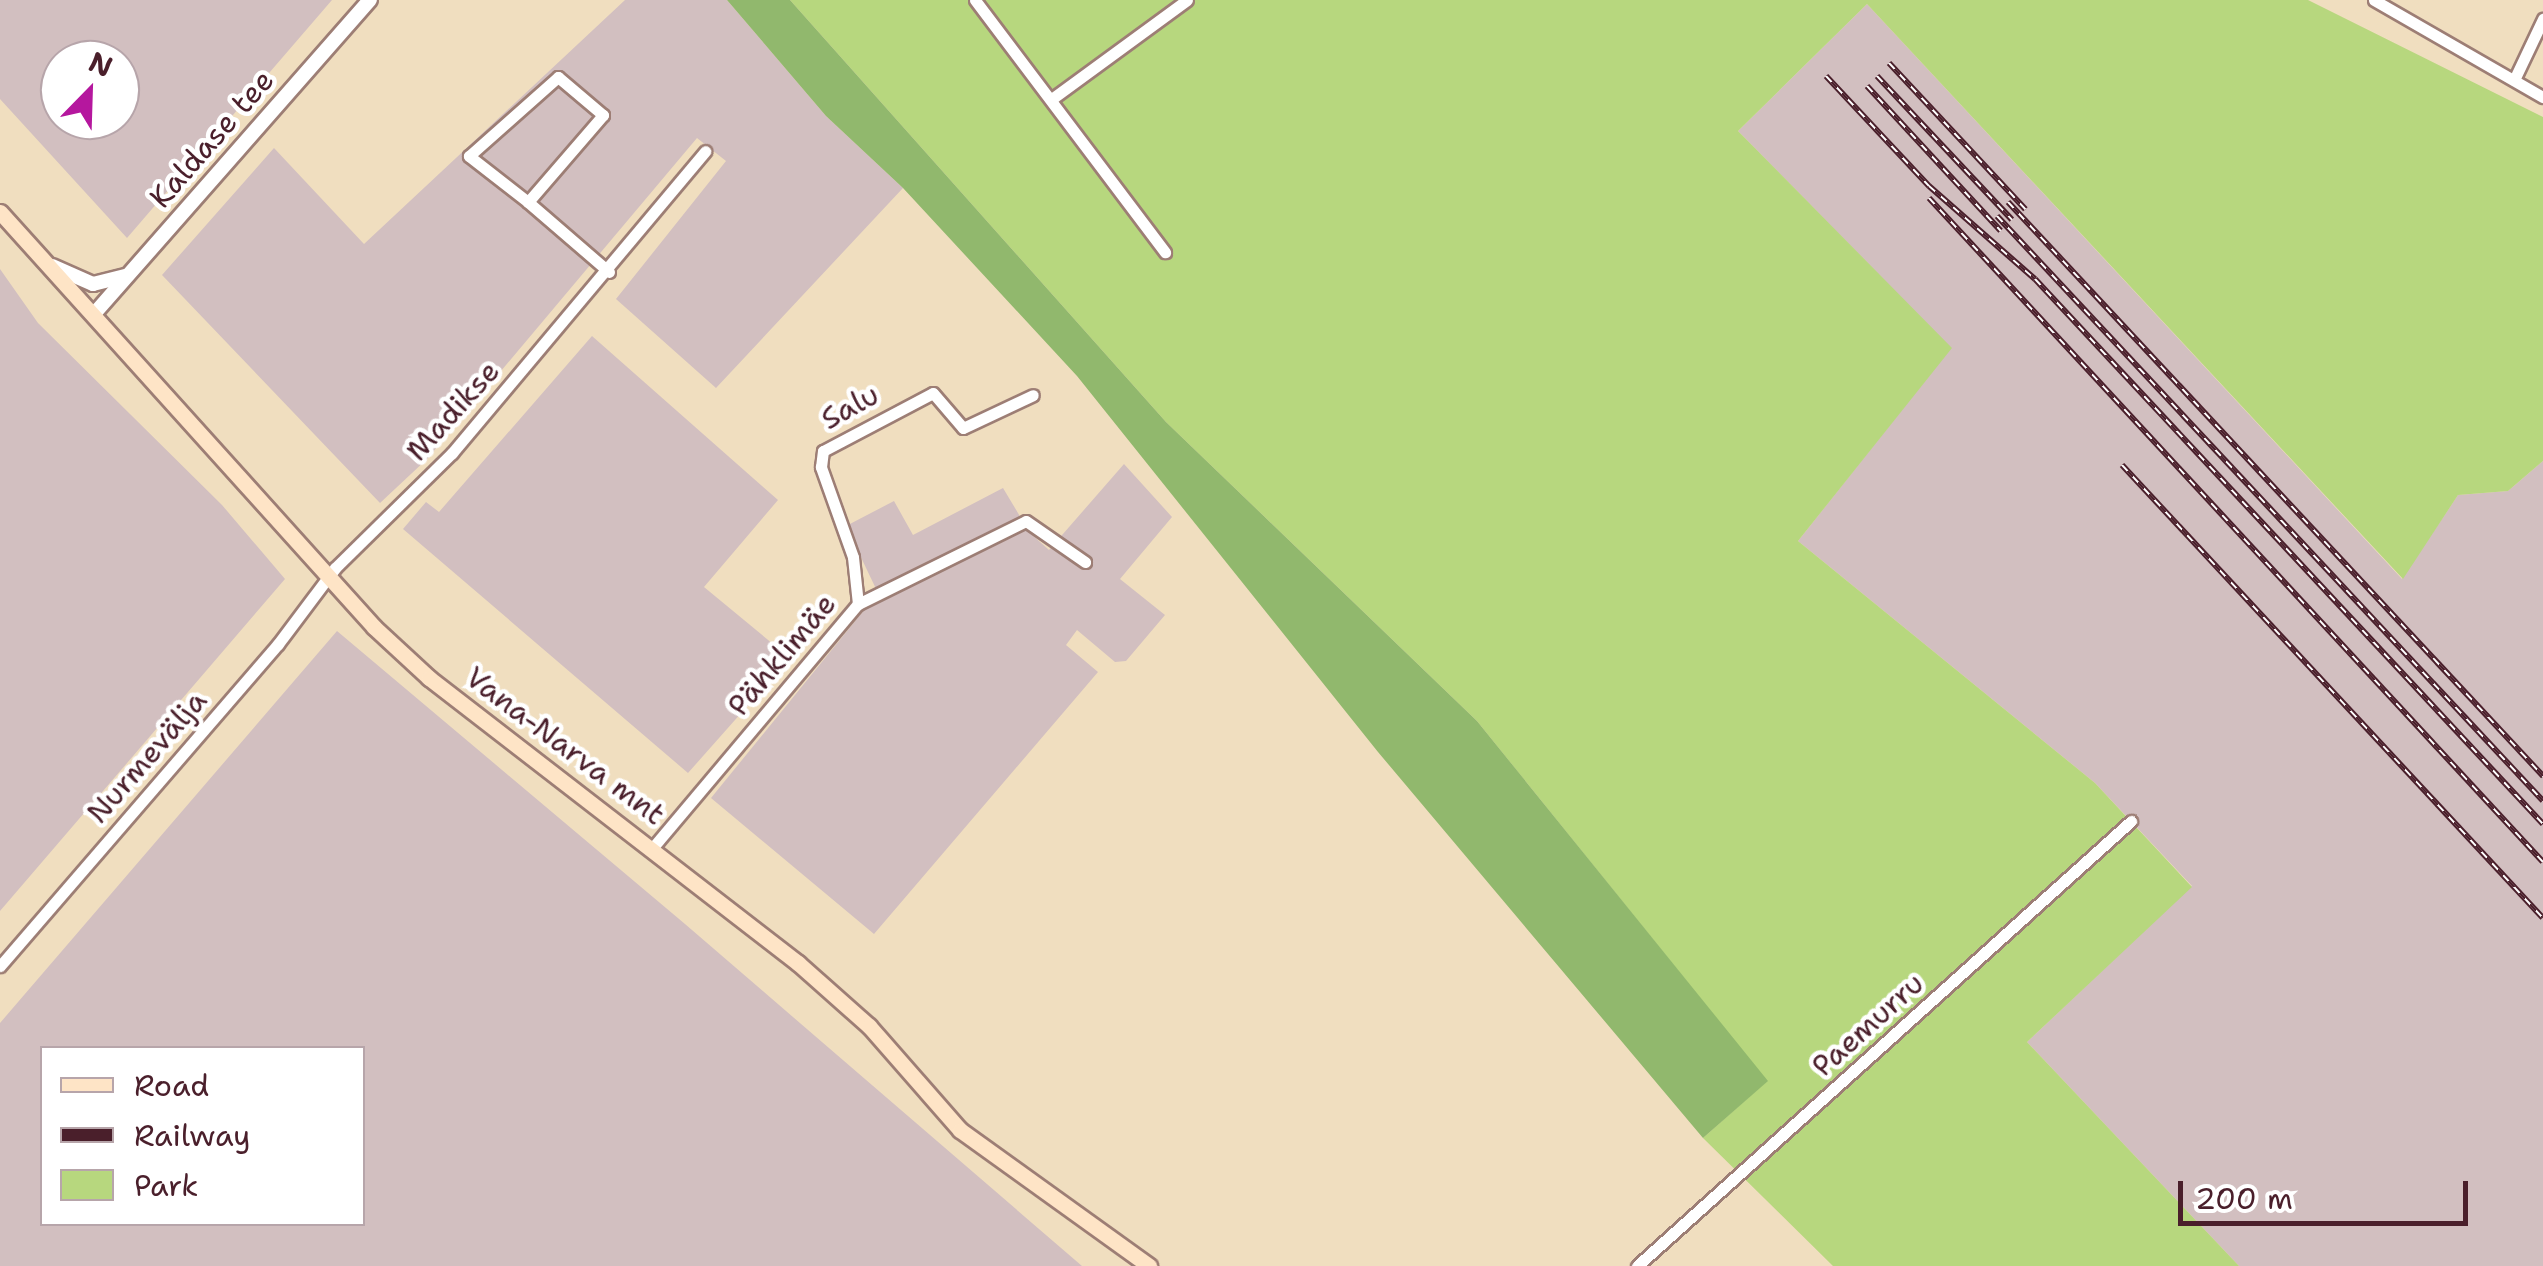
<!DOCTYPE html>
<html>
<head>
<meta charset="utf-8">
<style>
  body { margin:0 }
  #map { position:relative; width:2543px; height:1266px; overflow:hidden; background:#f0debf; font-family:"Shantell Sans",sans-serif }
  div>[style] { position:absolute }
  .industrial>* { inset:0; background:#d2bfc0 }
  .green>* { inset:0; background:#b7d77e }
  .forest>* { inset:0; background:#91b86d }
  .roads { filter:drop-shadow(2px 0 #9d7e75) drop-shadow(-2px 0 #9d7e75) drop-shadow(0 2px #9d7e75) drop-shadow(0 -2px #9d7e75) }
  .minor>* { height:11px; margin:-5.5px; padding:0 5.5px; transform-origin:5.5px; border-radius:5.5px; background:#fff }
  .tertiary>* { height:14px; margin:-7px; padding:0 7px; transform-origin:7px; border-radius:7px; background:#fff }
  .secondary>* { height:15px; margin:-7.5px; padding:0 7.5px; transform-origin:7.5px; border-radius:7.5px; background:#fee4c6 }
  .rail>* { height:6px; margin-top:-3px; transform-origin:0; background:repeating-linear-gradient(90deg,#fff 0 8px,#4a1f2b 0 16px); box-sizing:border-box; border-block:2px solid #4a1f2b }
  span { translate:-50% -50%; white-space:nowrap; text-align:center; line-height:1.15; -webkit-text-stroke:9px #fff; paint-order:stroke }
  .street-label { font-size:30px; color:#4a1f2b }
  .legend { position:absolute; left:40px; top:1046px; width:325px; height:180px; box-sizing:border-box; background:#fff; border:2px solid #b7a5aa; margin:0; padding:12px 18px; list-style:none; font-size:30px; color:#4a1f2b }
  .legend li { display:flex; align-items:center; gap:20px; height:50px }
  .legend b { width:50px; border:2px solid #b7a5aa }
  .north { position:absolute; left:40px; top:40px; width:100px; height:100px; box-sizing:border-box; background:#fff; border:2px solid #b7a5aa; border-radius:50%; rotate:23deg; font-size:28px; font-weight:700; line-height:40px; text-align:center; color:#4a1f2b }
  .north::after { content:''; display:block; margin:auto; width:35px; height:45px; background:#b5179e; clip-path:polygon(50% 0,100% 100%,50% 72%,0 100%) }
  .scale { position:absolute; left:2178px; top:1181px; width:290px; height:45px; box-sizing:border-box; border:5px solid #4a1f2b; border-top:0; padding-left:12px; font-size:30px; line-height:35px; white-space:nowrap; color:#4a1f2b; -webkit-text-stroke:8px #fff; paint-order:stroke }
</style>
</head>
<body>
<div id="map">
  <div class="industrial">
    <i style="clip-path:polygon(evenodd,0 0,332px 0,127px 238px,0 99px,0 0,60px 60px,120px 60px,120px 120px,60px 120px,60px 60px)"></i>
    <i style="clip-path:polygon(625px 0,727px 0,826px 116px,903px 188px,716px 388px,616px 299px,726px 161px,697px 138px,427px 459px,380px 503px,162px 275px,274px 148px,364px 244px)"></i>
    <i style="clip-path:polygon(1867px 4px,2402px 579px,2458px 495px,2508px 491px,2543px 461px,2543px 1266px,2239px 1266px,2027px 1042px,2192px 886px,2095px 783px,1798px 541px,1951px 348px,1738px 131px)"></i>
    <i style="clip-path:polygon(0 269px,38px 323px,222px 505px,285px 579px,0 911px)"></i>
    <i style="clip-path:polygon(592px 336px,778px 500px,704px 587px,790px 658px,688px 773px,403px 529px,426px 502px,439px 512px)"></i>
    <i style="clip-path:polygon(1124px 464px,1172px 517px,1120px 579px,1165px 615px,1126px 661px,1115px 662px,1077px 630px,1066px 645px,1098px 672px,874px 934px,711px 798px,878px 593px,846px 526px,894px 501px,913px 535px,1003px 488px,1030px 533px,1049px 550px)"></i>
    <i style="clip-path:polygon(evenodd,337px 631px,685px 924px,1082px 1266px,0 1266px,0 1023px,337px 631px,42px 1048px,362px 1048px,362px 1224px,42px 1224px,42px 1048px)"></i>
  </div>
  <div class="green">
    <i style="clip-path:polygon(790px 0,2308px 0,2543px 117px,2543px 461px,2508px 491px,2458px 495px,2403px 579px,1867px 4px,1738px 131px,1952px 348px,1798px 541px,2095px 783px,2192px 887px,2027px 1042px,2239px 1266px,1833px 1266px,1703px 1138px,1767px 1081px,1477px 721px,1166px 422px)"></i>
  </div>
  <div class="forest">
    <i style="clip-path:polygon(727px 0,790px 0,1166px 422px,1477px 721px,1768px 1081px,1703px 1138px,1378px 752px,1077px 376px,903px 188px,826px 116px)"></i>
  </div>
  <div class="roads">
    <div class="minor">
      <i style="left:975px;top:0;width:316px;rotate:53deg"></i>
      <i style="left:2374px;top:0;width:195px;rotate:29.9deg"></i>
      <i style="left:2514px;top:80px;width:68px;rotate:-64.6deg"></i>
      <i style="left:1053px;top:98px;width:166px;rotate:-36.2deg"></i>
      <i style="left:528px;top:202px;width:75px;rotate:-142.1deg"></i>
      <i style="left:469px;top:156px;width:119px;rotate:-41.6deg"></i>
      <i style="left:558px;top:77px;width:59px;rotate:40.2deg"></i>
      <i style="left:603px;top:115px;width:115px;rotate:130.8deg"></i>
      <i style="left:528px;top:202px;width:107px;rotate:40.8deg"></i>
      <i style="left:858px;top:604px;width:47px;rotate:-96.1deg"></i>
      <i style="left:853px;top:557px;width:96px;rotate:-109.6deg"></i>
      <i style="left:821px;top:467px;width:16px;rotate:-83deg"></i>
      <i style="left:823px;top:451px;width:124px;rotate:-27.8deg"></i>
      <i style="left:933px;top:393px;width:46px;rotate:49.4deg"></i>
      <i style="left:963px;top:428px;width:77px;rotate:-25.2deg"></i>
      <i style="left:654px;top:846px;width:317px;rotate:-49.9deg"></i>
      <i style="left:858px;top:604px;width:187px;rotate:-26.3deg"></i>
      <i style="left:1026px;top:521px;width:72px;rotate:34.8deg"></i>
      <i style="left:0;top:966px;width:425px;rotate:-49.2deg"></i>
      <i style="left:278px;top:644px;width:95px;rotate:-53.1deg"></i>
      <i style="left:335px;top:568px;width:164px;rotate:-44.5deg"></i>
      <i style="left:452px;top:453px;width:394px;rotate:-50deg"></i>
      <i style="left:1637px;top:1266px;width:665px;rotate:-42.01deg"></i>
    </div>
    <div class="tertiary">
      <i style="left:52px;top:266px;width:45px;rotate:23.7deg"></i>
      <i style="left:93px;top:284px;width:34px;rotate:-14deg"></i>
      <i style="left:94px;top:314px;width:418px;rotate:-48.7deg"></i>
    </div>
    <div class="secondary">
      <i style="left:0;top:212px;width:559px;rotate:47.97deg"></i>
      <i style="left:374px;top:627px;width:75px;rotate:42.8deg"></i>
      <i style="left:429px;top:678px;width:466px;rotate:37.7deg"></i>
      <i style="left:798px;top:963px;width:95px;rotate:41.6deg"></i>
      <i style="left:869px;top:1026px;width:138px;rotate:48.8deg"></i>
      <i style="left:960px;top:1130px;width:233px;rotate:35.7deg"></i>
    </div>
  </div>
  <div class="rail">
    <i style="left:1889px;top:63px;width:200px;rotate:47deg"></i>
    <i style="left:1826px;top:76px;width:151px;rotate:46.9deg"></i>
    <i style="left:1929px;top:186px;width:141px;rotate:41.3deg"></i>
    <i style="left:2035px;top:279px;width:745px;rotate:47.01deg"></i>
    <i style="left:1877px;top:76px;width:197px;rotate:46.8deg"></i>
    <i style="left:1867px;top:86px;width:197px;rotate:47.3deg"></i>
    <i style="left:1929px;top:198px;width:904px;rotate:47.24deg"></i>
    <i style="left:2008px;top:202px;width:785px;rotate:47.01deg"></i>
    <i style="left:1997px;top:216px;width:800px;rotate:46.97deg"></i>
    <i style="left:2122px;top:465px;width:618px;rotate:47.1deg"></i>
  </div>
  <div class="street-label">
    <span style="left:212px;top:139px;rotate:-49deg">Kaldase tee</span>
    <span style="left:850px;top:407px;rotate:-29deg">Salu</span>
    <span style="left:453px;top:411px;rotate:-48deg">Madikse</span>
    <span style="left:782px;top:655px;rotate:-50deg">Pähklimäe</span>
    <span style="left:565px;top:746px;rotate:37deg">Vana-Narva mnt</span>
    <span style="left:147px;top:757px;rotate:-49deg">Nurmevälja</span>
    <span style="left:1868px;top:1025px;rotate:-42deg">Paemurru</span>
  </div>
  <ul class="legend">
  <li><b style="height:12px;background:#fee4c6"></b>Road</li>
  <li><b style="height:12px;background:#4a1f2b"></b>Railway</li>
  <li><b style="height:28px;background:#b7d77e"></b>Park</li>
  </ul>
  <div class="north">N</div>
  <div class="scale">200 m</div>
</div>
</body>
</html>
